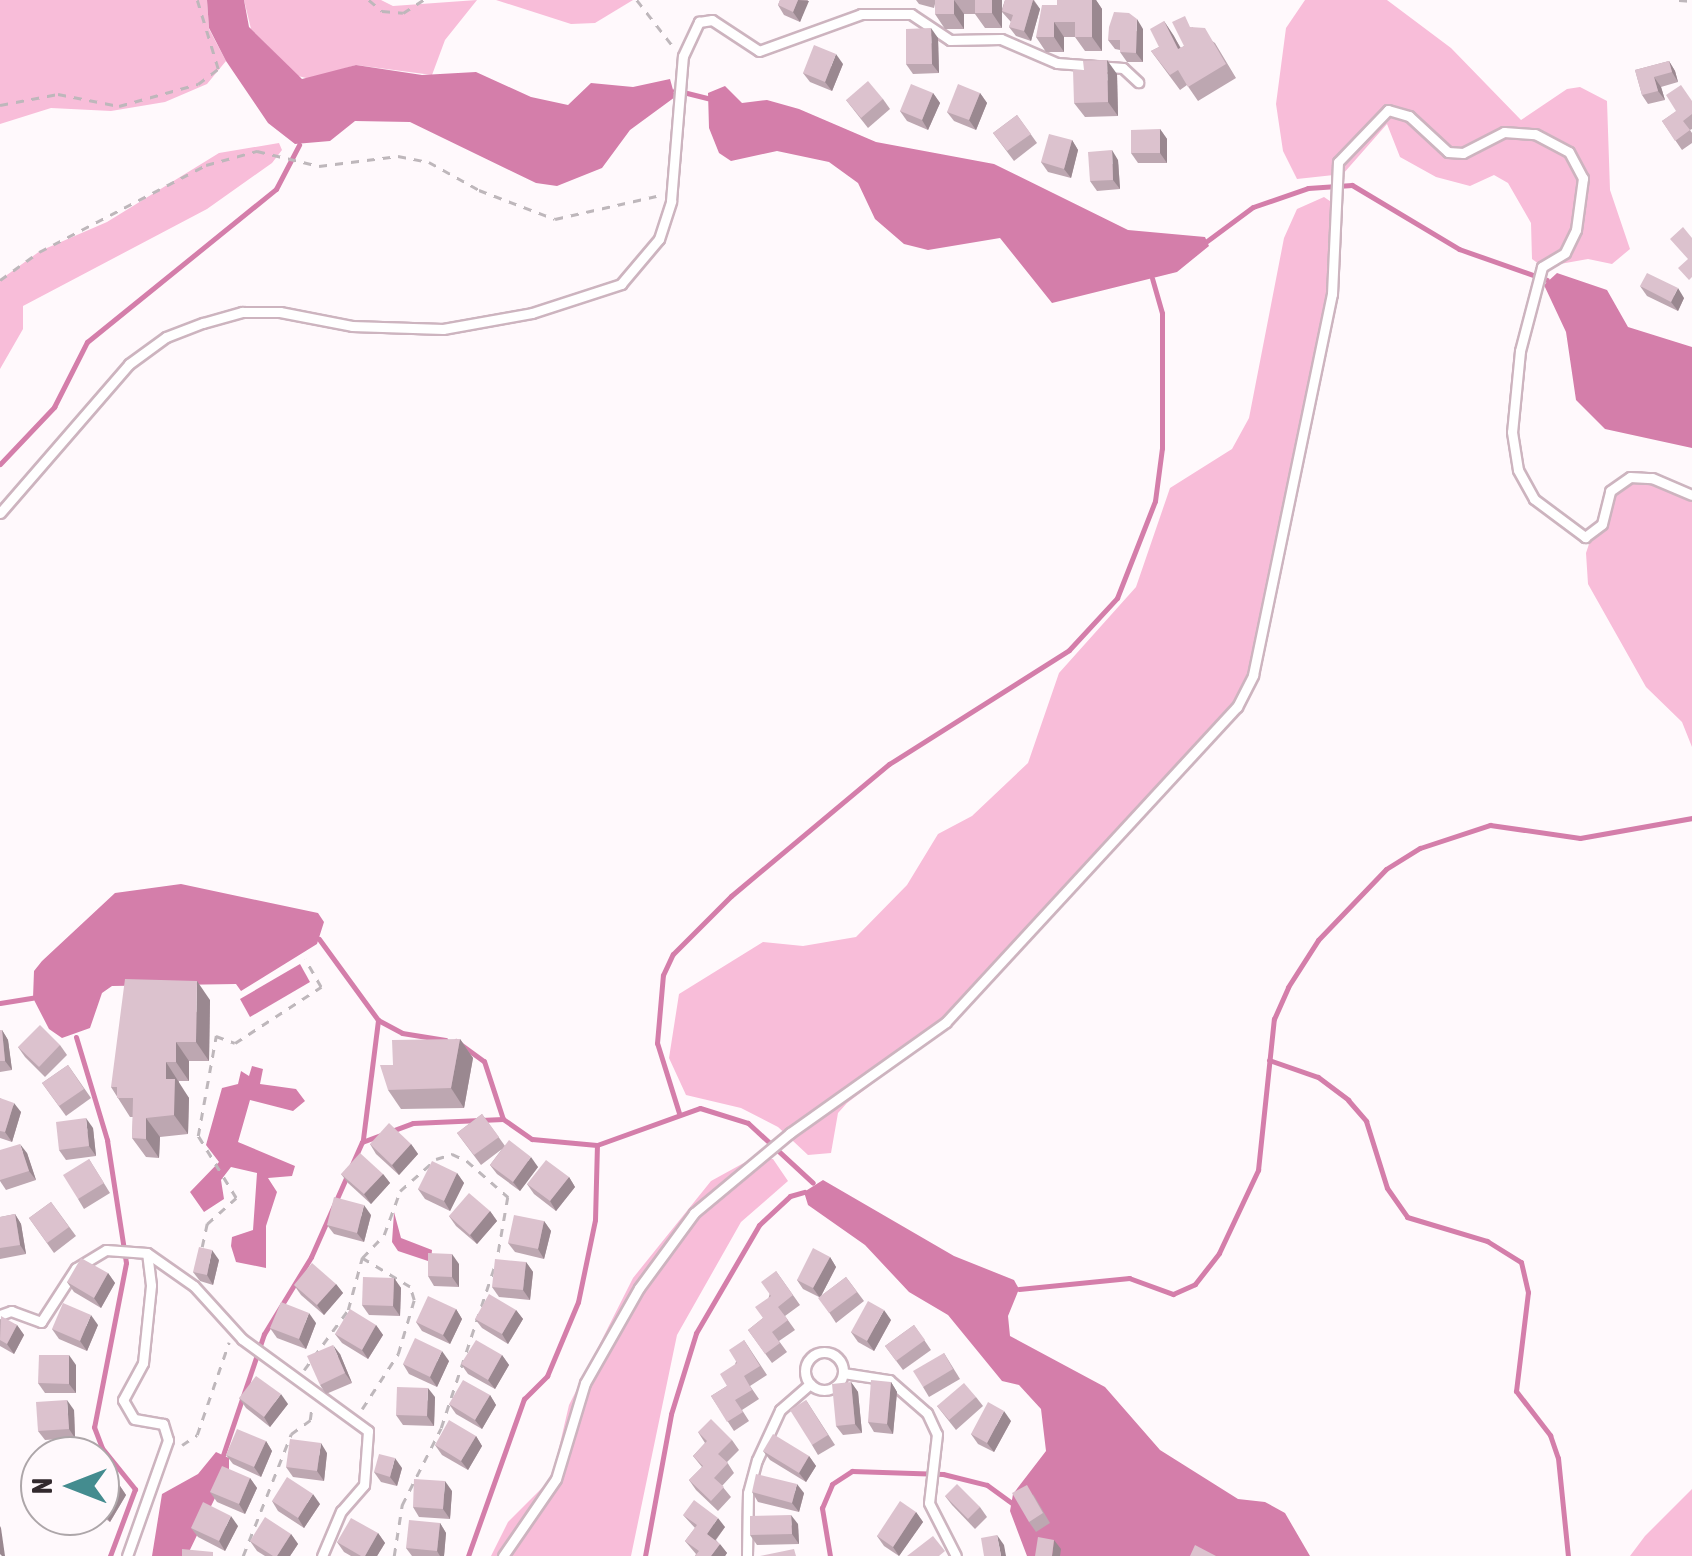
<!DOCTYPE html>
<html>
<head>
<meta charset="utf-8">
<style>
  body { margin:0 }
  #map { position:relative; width:1692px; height:1556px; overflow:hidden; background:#fff9fc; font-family:"Asap Condensed",sans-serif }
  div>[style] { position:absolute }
  .green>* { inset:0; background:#f8bdd9 }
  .water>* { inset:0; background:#d47eaa }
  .stream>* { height:5px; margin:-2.5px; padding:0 2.5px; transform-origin:2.5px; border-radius:2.5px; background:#d47eaa }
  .path>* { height:2.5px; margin-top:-1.25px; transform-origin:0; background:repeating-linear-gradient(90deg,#beb7bb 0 8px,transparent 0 16px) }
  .roads { filter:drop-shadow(2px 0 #cdb4bf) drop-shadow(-2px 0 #cdb4bf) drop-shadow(0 2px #cdb4bf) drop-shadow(0 -2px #cdb4bf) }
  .lane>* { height:9px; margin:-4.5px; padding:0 4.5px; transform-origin:4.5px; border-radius:4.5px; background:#fff }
  .lane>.ring { margin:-4.5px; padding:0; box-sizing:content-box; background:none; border:9px solid #fff; border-radius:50% }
  .wall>* { inset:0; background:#bda7b1 }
  .shaded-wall>* { inset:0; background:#9a8890 }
  .building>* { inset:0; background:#dcc2ce }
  span { translate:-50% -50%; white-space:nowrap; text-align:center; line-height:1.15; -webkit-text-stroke:8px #fff9fc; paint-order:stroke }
  .north { position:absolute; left:20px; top:1436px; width:100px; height:100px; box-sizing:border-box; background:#fff9fc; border:2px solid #ada6a9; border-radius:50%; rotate:270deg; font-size:28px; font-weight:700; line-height:40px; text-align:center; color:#32292d }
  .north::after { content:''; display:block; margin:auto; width:35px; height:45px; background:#448c8f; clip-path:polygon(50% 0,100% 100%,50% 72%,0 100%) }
</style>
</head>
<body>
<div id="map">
  <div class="green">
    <i style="clip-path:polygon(0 0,207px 0,209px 29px,226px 61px,207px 84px,165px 102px,111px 111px,51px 108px,0 124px)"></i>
    <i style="clip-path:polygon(244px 0,381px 0,393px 6px,477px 0,445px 40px,432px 75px,356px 65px,310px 79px,298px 76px,251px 29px)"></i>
    <i style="clip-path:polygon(496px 0,633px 0,595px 23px,571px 24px)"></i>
    <i style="clip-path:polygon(1305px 0,1387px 0,1451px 48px,1521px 120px,1567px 89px,1580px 87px,1607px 101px,1610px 190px,1630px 249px,1612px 264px,1588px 259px,1543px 267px,1532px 259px,1531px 223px,1508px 183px,1494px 175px,1470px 186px,1436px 177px,1400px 157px,1387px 124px,1343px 174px,1297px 179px,1283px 151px,1276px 104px,1286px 28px)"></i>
    <i style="clip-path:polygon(279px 143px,282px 150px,272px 163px,207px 209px,23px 306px,23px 329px,0 369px,0 280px,40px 251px,107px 222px,219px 153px)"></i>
    <i style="clip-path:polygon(1324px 197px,1343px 210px,1337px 265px,1286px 543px,1244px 700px,1226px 728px,1014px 940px,955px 1021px,847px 1103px,838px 1113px,831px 1153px,808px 1155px,778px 1127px,741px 1108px,686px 1095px,669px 1058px,679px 994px,763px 942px,803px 946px,856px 937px,907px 885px,938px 834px,972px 816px,1028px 763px,1059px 673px,1136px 587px,1170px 488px,1232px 449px,1249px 418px,1284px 238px,1297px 209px)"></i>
    <i style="clip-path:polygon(1641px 471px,1692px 490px,1692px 747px,1682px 722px,1646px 687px,1588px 584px,1586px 553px,1608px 487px)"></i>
    <i style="clip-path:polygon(751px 1159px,773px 1159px,788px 1181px,741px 1222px,677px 1335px,631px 1556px,491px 1556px,508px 1522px,552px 1478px,569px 1405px,633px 1278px,711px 1181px)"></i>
    <i style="clip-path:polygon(1692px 1489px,1692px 1556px,1630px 1556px,1645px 1536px)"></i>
  </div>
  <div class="water">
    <i style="clip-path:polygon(207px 0,244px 0,249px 27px,302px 79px,356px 65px,422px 75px,476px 72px,531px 97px,568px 105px,591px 83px,633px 87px,670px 79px,675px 97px,630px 130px,602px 168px,557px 186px,536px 183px,410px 122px,355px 121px,330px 141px,295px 144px,268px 123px,226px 61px,209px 28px)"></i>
    <i style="clip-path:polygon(725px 86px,742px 103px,767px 100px,799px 109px,876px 142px,994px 164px,1128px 230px,1205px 237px,1209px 246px,1177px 272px,1052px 303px,1000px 238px,928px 250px,904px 244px,875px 219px,858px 183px,829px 162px,777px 151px,731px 161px,719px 153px,709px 128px,708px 93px)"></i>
    <i style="clip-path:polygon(1557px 273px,1607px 290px,1628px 327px,1692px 347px,1692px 448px,1605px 429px,1576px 400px,1566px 332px,1544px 285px)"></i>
    <i style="clip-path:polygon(181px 884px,318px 913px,324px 922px,317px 944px,241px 991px,236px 984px,112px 986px,102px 993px,90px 1028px,62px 1038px,49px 1029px,33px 998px,34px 971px,42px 961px,115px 893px)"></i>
    <i style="clip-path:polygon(300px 964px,310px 982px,250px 1017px,240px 999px)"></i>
    <i style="clip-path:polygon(252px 1066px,263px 1069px,260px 1084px,296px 1089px,305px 1101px,293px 1111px,250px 1100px,238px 1142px,295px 1166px,292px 1176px,268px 1178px,277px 1192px,266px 1226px,266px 1268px,236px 1262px,231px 1246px,232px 1237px,253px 1230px,257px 1173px,231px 1167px,221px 1180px,224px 1199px,204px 1212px,190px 1192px,219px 1162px,206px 1145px,222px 1088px,238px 1084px,241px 1071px,249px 1076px)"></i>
    <i style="clip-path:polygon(823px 1180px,954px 1256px,1014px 1280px,1019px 1289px,1008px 1316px,1010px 1336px,1105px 1387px,1160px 1450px,1238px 1499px,1265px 1502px,1285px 1513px,1310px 1556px,1027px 1556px,1010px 1511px,1013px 1494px,1046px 1451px,1041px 1409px,1019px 1385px,1002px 1381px,948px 1315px,909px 1292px,865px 1245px,808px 1205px,804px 1192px)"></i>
    <i style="clip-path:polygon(394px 1212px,401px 1238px,432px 1250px,431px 1262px,398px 1251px,392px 1242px)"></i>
    <i style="clip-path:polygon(216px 1452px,229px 1458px,229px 1469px,187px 1556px,152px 1556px,162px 1494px,198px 1474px)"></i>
  </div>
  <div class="stream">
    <i style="left:675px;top:90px;width:34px;rotate:14deg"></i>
    <i style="left:1207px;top:241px;width:57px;rotate:-36.5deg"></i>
    <i style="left:1253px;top:207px;width:58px;rotate:-19.1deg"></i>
    <i style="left:1308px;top:188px;width:44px;rotate:-3.9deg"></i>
    <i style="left:1352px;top:185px;width:125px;rotate:30.9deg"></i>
    <i style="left:1459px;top:249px;width:93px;rotate:19.4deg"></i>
    <i style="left:0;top:464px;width:79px;rotate:-46.5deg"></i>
    <i style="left:54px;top:407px;width:73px;rotate:-63.1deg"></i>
    <i style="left:87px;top:342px;width:243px;rotate:-39deg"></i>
    <i style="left:276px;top:189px;width:50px;rotate:-62.4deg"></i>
    <i style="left:319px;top:939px;width:100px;rotate:53.9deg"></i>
    <i style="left:378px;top:1020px;width:27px;rotate:28deg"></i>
    <i style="left:402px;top:1033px;width:44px;rotate:9.2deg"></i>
    <i style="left:0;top:1003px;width:33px;rotate:-9deg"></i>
    <i style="left:76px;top:1037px;width:108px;rotate:73.2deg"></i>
    <i style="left:107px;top:1140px;width:124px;rotate:81.2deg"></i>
    <i style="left:126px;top:1263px;width:167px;rotate:101deg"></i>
    <i style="left:94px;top:1427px;width:22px;rotate:69deg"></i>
    <i style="left:102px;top:1448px;width:53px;rotate:51.2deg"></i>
    <i style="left:135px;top:1489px;width:72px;rotate:110.5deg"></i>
    <i style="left:456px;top:1041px;width:34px;rotate:36deg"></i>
    <i style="left:484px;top:1061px;width:61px;rotate:71.9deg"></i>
    <i style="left:503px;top:1119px;width:35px;rotate:35deg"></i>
    <i style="left:532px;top:1139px;width:65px;rotate:5.3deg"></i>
    <i style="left:597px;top:1145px;width:109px;rotate:-19.8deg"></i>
    <i style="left:700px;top:1108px;width:50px;rotate:17.4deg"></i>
    <i style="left:748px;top:1123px;width:88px;rotate:42.7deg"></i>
    <i style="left:1269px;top:1060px;width:52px;rotate:19.1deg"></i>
    <i style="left:1318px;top:1077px;width:38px;rotate:37deg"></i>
    <i style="left:1348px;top:1100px;width:28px;rotate:49deg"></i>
    <i style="left:1366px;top:1121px;width:70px;rotate:72.6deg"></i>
    <i style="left:1387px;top:1188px;width:35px;rotate:55deg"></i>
    <i style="left:1407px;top:1217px;width:84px;rotate:16.7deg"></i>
    <i style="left:1487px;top:1241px;width:40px;rotate:32deg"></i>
    <i style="left:1521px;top:1262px;width:31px;rotate:77deg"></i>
    <i style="left:1528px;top:1292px;width:100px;rotate:96.9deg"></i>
    <i style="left:1516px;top:1391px;width:56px;rotate:52.3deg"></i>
    <i style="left:1550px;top:1435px;width:24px;rotate:71deg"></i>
    <i style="left:1558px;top:1458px;width:99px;rotate:84.2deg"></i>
    <i style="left:679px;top:1113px;width:73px;rotate:-107.4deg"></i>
    <i style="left:657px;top:1043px;width:68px;rotate:-85deg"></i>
    <i style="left:663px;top:975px;width:23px;rotate:-65deg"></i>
    <i style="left:673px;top:954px;width:82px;rotate:-45deg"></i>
    <i style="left:731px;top:896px;width:206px;rotate:-39.9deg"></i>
    <i style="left:889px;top:764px;width:213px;rotate:-32.3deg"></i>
    <i style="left:1069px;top:650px;width:71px;rotate:-47.3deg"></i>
    <i style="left:1117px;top:598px;width:104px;rotate:-68.6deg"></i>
    <i style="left:1155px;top:501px;width:53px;rotate:-82.5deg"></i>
    <i style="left:1162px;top:448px;width:135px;rotate:-90deg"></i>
    <i style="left:1162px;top:313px;width:36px;rotate:-106deg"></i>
    <i style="left:363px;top:1139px;width:120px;rotate:-82.8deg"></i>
    <i style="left:1019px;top:1289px;width:111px;rotate:-5.7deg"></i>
    <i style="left:1129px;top:1278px;width:47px;rotate:20deg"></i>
    <i style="left:1173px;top:1294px;width:24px;rotate:-24deg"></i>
    <i style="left:1195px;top:1284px;width:39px;rotate:-52deg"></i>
    <i style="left:1219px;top:1253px;width:92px;rotate:-64.8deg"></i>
    <i style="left:1258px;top:1170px;width:152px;rotate:-84deg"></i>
    <i style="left:1274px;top:1019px;width:35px;rotate:-66deg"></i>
    <i style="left:1288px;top:987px;width:56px;rotate:-57.4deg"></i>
    <i style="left:1318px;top:940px;width:98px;rotate:-46.2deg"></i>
    <i style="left:1386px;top:869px;width:40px;rotate:-32deg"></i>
    <i style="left:1420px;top:848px;width:74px;rotate:-18.2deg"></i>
    <i style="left:1490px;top:825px;width:91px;rotate:8.2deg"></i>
    <i style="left:1580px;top:838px;width:114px;rotate:-10.1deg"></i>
    <i style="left:223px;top:1455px;width:128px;rotate:-71.3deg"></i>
    <i style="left:264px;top:1334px;width:90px;rotate:-58.6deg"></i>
    <i style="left:311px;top:1257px;width:126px;rotate:-66.1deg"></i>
    <i style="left:362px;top:1142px;width:54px;rotate:-20.4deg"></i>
    <i style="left:413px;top:1123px;width:90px;rotate:-2.5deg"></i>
    <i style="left:468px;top:1556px;width:167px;rotate:-70.4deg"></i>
    <i style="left:524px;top:1399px;width:33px;rotate:-45deg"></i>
    <i style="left:547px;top:1376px;width:80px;rotate:-67.3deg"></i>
    <i style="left:578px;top:1302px;width:84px;rotate:-78.3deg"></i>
    <i style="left:595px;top:1220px;width:75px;rotate:-88.5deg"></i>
    <i style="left:645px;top:1556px;width:144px;rotate:-79.6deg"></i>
    <i style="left:671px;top:1414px;width:85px;rotate:-72.8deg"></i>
    <i style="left:696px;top:1333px;width:125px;rotate:-59.7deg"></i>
    <i style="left:759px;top:1225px;width:42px;rotate:-43.1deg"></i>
    <i style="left:790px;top:1196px;width:15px;rotate:-16deg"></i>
    <i style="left:830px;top:1556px;width:49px;rotate:-99.5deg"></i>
    <i style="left:822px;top:1508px;width:26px;rotate:-67deg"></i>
    <i style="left:832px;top:1484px;width:24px;rotate:-33deg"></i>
    <i style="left:852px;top:1471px;width:91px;rotate:1.9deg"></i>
    <i style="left:943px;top:1474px;width:45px;rotate:14deg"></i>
    <i style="left:987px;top:1485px;width:31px;rotate:36deg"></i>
  </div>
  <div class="path">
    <i style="left:369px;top:0;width:17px;rotate:40deg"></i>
    <i style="left:382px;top:11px;width:21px;rotate:5deg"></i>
    <i style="left:403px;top:13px;width:24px;rotate:-33deg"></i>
    <i style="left:637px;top:0;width:57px;rotate:52.1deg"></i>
    <i style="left:1679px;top:0;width:13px;rotate:4deg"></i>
    <i style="left:0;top:105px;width:59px;rotate:-10.7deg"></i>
    <i style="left:58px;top:94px;width:62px;rotate:11.1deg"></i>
    <i style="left:119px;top:106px;width:82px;rotate:-15.6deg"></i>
    <i style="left:198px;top:84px;width:25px;rotate:-37deg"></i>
    <i style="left:218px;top:69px;width:72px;rotate:-106.9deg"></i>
    <i style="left:0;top:280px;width:48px;rotate:-35.7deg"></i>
    <i style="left:39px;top:252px;width:188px;rotate:-27.5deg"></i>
    <i style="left:206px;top:165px;width:53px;rotate:-15.4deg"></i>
    <i style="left:257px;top:151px;width:64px;rotate:13.6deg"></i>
    <i style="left:319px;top:166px;width:80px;rotate:-7.2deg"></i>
    <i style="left:398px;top:156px;width:32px;rotate:11deg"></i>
    <i style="left:429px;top:162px;width:57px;rotate:29.2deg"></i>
    <i style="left:479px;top:190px;width:81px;rotate:20.9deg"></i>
    <i style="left:555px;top:219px;width:104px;rotate:-12.8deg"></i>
    <i style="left:202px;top:1247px;width:24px;rotate:-78deg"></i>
    <i style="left:207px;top:1224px;width:39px;rotate:-42deg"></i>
    <i style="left:236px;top:1198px;width:73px;rotate:-121.5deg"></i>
    <i style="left:198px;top:1136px;width:102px;rotate:-79.8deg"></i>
    <i style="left:216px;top:1036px;width:20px;rotate:20deg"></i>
    <i style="left:235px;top:1043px;width:103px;rotate:-33.1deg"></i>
    <i style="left:321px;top:987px;width:32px;rotate:-120deg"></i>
    <i style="left:304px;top:1370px;width:74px;rotate:-53.7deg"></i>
    <i style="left:348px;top:1310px;width:54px;rotate:-74.9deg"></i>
    <i style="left:362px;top:1258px;width:32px;rotate:-46deg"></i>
    <i style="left:384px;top:1235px;width:47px;rotate:-70deg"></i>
    <i style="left:400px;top:1191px;width:48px;rotate:-41.6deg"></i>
    <i style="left:436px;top:1159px;width:17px;rotate:-17deg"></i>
    <i style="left:452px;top:1154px;width:17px;rotate:25deg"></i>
    <i style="left:467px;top:1161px;width:55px;rotate:41.3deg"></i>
    <i style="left:508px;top:1197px;width:65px;rotate:99.8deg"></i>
    <i style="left:362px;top:1409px;width:66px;rotate:-56.8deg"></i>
    <i style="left:398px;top:1354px;width:56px;rotate:-73.5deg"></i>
    <i style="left:414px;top:1300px;width:14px;rotate:-107deg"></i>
    <i style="left:410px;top:1287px;width:56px;rotate:-148.9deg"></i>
    <i style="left:182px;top:1445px;width:18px;rotate:-34deg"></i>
    <i style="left:197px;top:1435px;width:98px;rotate:-71deg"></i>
    <i style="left:243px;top:1556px;width:131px;rotate:-68.5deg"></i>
    <i style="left:291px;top:1434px;width:24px;rotate:-36deg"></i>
    <i style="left:310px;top:1420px;width:15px;rotate:-82deg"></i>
    <i style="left:394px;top:1556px;width:52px;rotate:-81.1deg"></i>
    <i style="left:402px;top:1505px;width:86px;rotate:-63.1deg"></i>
    <i style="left:441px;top:1428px;width:169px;rotate:-71.7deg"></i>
  </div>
  <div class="roads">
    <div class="lane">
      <i style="left:0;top:513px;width:197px;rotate:-49.1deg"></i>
      <i style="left:129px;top:364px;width:46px;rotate:-36.1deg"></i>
      <i style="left:166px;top:337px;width:40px;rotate:-21deg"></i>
      <i style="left:203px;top:323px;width:41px;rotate:-15.8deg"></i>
      <i style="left:242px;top:312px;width:38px"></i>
      <i style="left:280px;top:312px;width:73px;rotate:11deg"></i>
      <i style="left:352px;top:326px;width:91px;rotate:1.9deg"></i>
      <i style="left:443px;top:329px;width:90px;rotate:-10.2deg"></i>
      <i style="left:532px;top:313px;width:94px;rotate:-18deg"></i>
      <i style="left:621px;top:284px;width:59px;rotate:-49.8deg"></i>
      <i style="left:659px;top:239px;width:40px;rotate:-72deg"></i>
      <i style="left:671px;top:201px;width:145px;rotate:-85.3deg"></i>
      <i style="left:683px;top:56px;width:38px;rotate:-65deg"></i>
      <i style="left:699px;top:22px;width:13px;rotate:-9deg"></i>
      <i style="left:712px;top:20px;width:56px;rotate:33.4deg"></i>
      <i style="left:759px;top:51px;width:109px;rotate:-19.9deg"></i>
      <i style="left:861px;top:14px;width:50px"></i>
      <i style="left:911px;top:14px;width:47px;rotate:33.7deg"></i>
      <i style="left:950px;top:40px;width:51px;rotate:-1.1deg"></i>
      <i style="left:1001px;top:39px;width:61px;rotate:23.2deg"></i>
      <i style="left:1057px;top:63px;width:66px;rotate:4.3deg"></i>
      <i style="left:1123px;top:68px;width:21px;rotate:43deg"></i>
      <i style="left:0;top:1315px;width:12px;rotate:-20deg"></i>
      <i style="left:11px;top:1311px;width:32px;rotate:20deg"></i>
      <i style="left:41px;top:1322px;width:64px;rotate:-57.1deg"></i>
      <i style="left:76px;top:1268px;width:35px;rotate:-31deg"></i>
      <i style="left:106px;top:1250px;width:41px;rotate:4.2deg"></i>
      <i style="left:147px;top:1253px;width:57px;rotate:35.1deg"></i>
      <i style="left:194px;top:1286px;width:72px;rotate:47.8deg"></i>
      <i style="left:242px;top:1339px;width:156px;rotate:36.1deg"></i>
      <i style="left:368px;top:1431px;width:54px;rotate:94.2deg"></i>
      <i style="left:364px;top:1485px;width:35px;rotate:131deg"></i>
      <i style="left:341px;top:1511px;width:49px;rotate:112.9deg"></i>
      <i class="ring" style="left:805px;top:1352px;width:29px;height:29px"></i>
      <i style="left:843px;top:1373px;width:47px;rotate:8.7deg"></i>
      <i style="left:889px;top:1380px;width:50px;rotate:41deg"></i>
      <i style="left:927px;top:1413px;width:23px;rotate:65deg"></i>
      <i style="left:937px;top:1434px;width:69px;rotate:96.6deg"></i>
      <i style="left:929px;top:1503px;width:59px;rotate:63deg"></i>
      <i style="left:127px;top:1556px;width:123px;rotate:-70.5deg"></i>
      <i style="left:168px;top:1440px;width:17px;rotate:-107deg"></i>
      <i style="left:163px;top:1424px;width:29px;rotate:-170deg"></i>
      <i style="left:134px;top:1419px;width:22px;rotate:-120deg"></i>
      <i style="left:123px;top:1400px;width:42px;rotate:-61.6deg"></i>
      <i style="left:143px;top:1363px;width:78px;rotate:-84.1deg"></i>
      <i style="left:151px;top:1285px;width:32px;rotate:-97deg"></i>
      <i style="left:503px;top:1556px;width:93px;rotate:-55.5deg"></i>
      <i style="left:556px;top:1479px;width:100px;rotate:-73.2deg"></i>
      <i style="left:585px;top:1383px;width:109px;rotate:-60.4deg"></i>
      <i style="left:639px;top:1288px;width:93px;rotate:-53.7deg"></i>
      <i style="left:694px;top:1213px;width:125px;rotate:-39.8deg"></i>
      <i style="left:790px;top:1133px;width:191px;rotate:-35.4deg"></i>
      <i style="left:946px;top:1022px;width:429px;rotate:-47.3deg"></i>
      <i style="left:1237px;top:707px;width:36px;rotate:-63deg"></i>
      <i style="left:1253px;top:675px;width:389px;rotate:-78.3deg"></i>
      <i style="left:1332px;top:294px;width:132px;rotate:-87.4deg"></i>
      <i style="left:1338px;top:162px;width:72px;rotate:-46.1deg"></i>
      <i style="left:1388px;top:110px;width:22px;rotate:16deg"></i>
      <i style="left:1409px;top:116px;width:53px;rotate:42.7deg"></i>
      <i style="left:1448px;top:152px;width:15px;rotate:4deg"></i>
      <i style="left:1463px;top:153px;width:46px;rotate:-27.1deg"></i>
      <i style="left:1504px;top:132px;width:31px;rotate:4deg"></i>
      <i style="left:1535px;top:134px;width:38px;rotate:28deg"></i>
      <i style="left:1569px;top:152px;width:30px;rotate:62deg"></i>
      <i style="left:1583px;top:178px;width:52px;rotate:97.7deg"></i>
      <i style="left:1576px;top:230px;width:25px;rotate:116deg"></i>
      <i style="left:1565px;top:253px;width:27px;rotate:149deg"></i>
      <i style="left:1542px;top:267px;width:87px;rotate:104.7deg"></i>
      <i style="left:1520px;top:351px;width:81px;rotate:95.6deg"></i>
      <i style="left:1512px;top:432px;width:38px;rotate:81deg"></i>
      <i style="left:1518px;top:470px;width:33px;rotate:61deg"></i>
      <i style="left:1534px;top:499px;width:64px;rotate:36.7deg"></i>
      <i style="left:1585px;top:537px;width:21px;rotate:-37deg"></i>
      <i style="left:1602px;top:524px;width:34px;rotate:-76deg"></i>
      <i style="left:1610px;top:491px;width:24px;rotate:-35deg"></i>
      <i style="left:1630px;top:477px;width:22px;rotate:3deg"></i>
      <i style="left:1652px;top:478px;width:43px;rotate:23deg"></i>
      <i style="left:747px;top:1556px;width:63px;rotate:-89.1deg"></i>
      <i style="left:748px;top:1493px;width:34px;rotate:-75deg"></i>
      <i style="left:757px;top:1460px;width:55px;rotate:-65.3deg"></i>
      <i style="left:780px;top:1410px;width:40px;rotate:-41deg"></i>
    </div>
  </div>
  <div class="wall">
    <i style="clip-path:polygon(780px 0,808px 0,800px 22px,784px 15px,778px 5px)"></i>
    <i style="clip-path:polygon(916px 0,1002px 0,1002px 9px,1005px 0,1034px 0,1040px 9px,1031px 41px,1016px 36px,1009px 27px,1011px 22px,1002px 12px,1002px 28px,985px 28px,975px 14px,964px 14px,964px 29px,945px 29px,935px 14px,935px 4px,934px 8px,919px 4px)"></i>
    <i style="clip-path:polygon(1057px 0,1096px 0,1102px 9px,1102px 51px,1085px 51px,1075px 37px,1064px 37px,1064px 52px,1046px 52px,1036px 37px,1057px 5px)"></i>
    <i style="clip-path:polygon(1164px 21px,1181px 48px,1184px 46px,1192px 27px,1215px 43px,1236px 78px,1198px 101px,1187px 85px,1180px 90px,1151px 51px,1159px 47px)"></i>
    <i style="clip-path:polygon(1143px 29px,1143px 62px,1127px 62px,1120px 52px,1120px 50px,1115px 49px,1108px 40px)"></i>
    <i style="clip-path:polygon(938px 38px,939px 73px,913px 74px,906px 64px)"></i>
    <i style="clip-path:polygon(1669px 61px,1675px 71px,1678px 82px,1661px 87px,1665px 100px,1648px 104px,1642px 95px,1635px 70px)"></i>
    <i style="clip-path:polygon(843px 64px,832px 91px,810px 82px,803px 73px)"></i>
    <i style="clip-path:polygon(1117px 74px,1118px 116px,1085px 117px,1074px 103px)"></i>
    <i style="clip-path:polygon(933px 93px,940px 103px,928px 130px,907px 121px,900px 111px)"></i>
    <i style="clip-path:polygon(980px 93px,987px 103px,976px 130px,954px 121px,947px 112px)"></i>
    <i style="clip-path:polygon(883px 99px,890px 109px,868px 128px,846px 100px)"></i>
    <i style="clip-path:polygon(1692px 101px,1692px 129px,1690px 130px,1692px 133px,1692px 143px,1682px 150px,1662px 121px)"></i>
    <i style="clip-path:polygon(1017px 115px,1037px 143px,1014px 161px,993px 133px)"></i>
    <i style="clip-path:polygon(1160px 129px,1167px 139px,1167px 163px,1138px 163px,1131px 153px)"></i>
    <i style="clip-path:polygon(1072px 140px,1078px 150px,1071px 178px,1048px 172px,1041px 162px)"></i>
    <i style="clip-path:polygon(1118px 160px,1120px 189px,1097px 191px,1090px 181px)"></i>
    <i style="clip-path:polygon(1640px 286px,1684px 298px,1678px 311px,1647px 296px)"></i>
    <i style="clip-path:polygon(210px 1000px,209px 1061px,189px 1061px,189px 1081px,179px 1081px,179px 1085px,189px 1098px,188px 1134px,160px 1137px,159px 1158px,146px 1157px,132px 1138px,133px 1117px,130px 1117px,111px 1087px)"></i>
    <i style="clip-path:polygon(0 1030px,2px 1030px,8px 1040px,12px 1070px,0 1072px)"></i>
    <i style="clip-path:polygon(460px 1039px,473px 1058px,464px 1108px,401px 1109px,388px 1090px,393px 1065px)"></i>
    <i style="clip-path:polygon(60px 1045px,67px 1055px,45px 1077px,25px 1057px,18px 1047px)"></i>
    <i style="clip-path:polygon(68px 1065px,91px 1098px,66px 1116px,42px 1083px)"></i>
    <i style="clip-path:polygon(0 1098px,21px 1112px,12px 1142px,0 1138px)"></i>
    <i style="clip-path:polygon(482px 1114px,505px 1146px,538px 1167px,520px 1191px,497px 1174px,490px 1165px,502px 1149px,481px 1165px,457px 1133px)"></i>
    <i style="clip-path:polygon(93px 1128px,96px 1156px,66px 1160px,59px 1150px)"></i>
    <i style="clip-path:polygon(370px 1144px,411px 1144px,418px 1154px,399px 1175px,376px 1154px)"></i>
    <i style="clip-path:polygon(0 1150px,27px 1153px,36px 1180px,6px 1190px,0 1181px)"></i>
    <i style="clip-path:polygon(89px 1159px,110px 1193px,84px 1209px,78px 1199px)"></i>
    <i style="clip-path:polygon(457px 1173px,464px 1183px,450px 1211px,425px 1199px,418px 1189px)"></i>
    <i style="clip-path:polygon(341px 1174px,383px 1174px,390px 1183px,371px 1204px,348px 1183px)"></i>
    <i style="clip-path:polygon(569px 1177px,575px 1187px,556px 1211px,534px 1194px,527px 1184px)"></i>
    <i style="clip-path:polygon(51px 1202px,76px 1236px,54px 1253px,29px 1218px)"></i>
    <i style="clip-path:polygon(490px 1211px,497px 1221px,477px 1244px,456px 1226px,449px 1216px)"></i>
    <i style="clip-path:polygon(15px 1214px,21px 1224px,26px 1254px,0 1259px,0 1217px)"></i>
    <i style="clip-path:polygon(371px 1215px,364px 1242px,334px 1234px,327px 1225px)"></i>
    <i style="clip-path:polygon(544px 1221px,551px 1231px,544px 1259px,515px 1252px,508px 1243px)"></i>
    <i style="clip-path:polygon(830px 1257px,836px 1267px,821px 1296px,846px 1277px,864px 1301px,836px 1323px,819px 1297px,803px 1289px,797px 1280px)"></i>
    <i style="clip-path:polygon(219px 1260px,213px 1285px,200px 1281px,193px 1272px)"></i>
    <i style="clip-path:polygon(526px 1262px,533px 1272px,530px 1300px,499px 1297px,492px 1287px)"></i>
    <i style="clip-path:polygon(459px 1264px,459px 1287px,434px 1286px,428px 1276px)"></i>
    <i style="clip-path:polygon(776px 1271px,800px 1305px,785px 1316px,795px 1330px,779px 1341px,787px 1352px,772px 1363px,748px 1330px,763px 1318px)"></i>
    <i style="clip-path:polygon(108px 1273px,115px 1283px,101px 1308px,74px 1292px,67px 1282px)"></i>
    <i style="clip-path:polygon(394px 1278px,401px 1288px,400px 1316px,369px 1315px,362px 1305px)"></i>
    <i style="clip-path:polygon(336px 1284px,343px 1293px,324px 1315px,301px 1295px,294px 1285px)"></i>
    <i style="clip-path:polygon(456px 1309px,462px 1319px,450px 1344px,422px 1331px,416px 1322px)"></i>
    <i style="clip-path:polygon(516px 1310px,523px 1319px,508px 1344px,482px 1328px,475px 1319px)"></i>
    <i style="clip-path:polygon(0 1319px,17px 1325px,24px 1335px,14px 1354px,0 1346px)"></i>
    <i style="clip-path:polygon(891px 1320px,874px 1351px,858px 1342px,851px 1332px)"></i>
    <i style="clip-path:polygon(316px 1323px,306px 1349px,277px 1338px,270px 1328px)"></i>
    <i style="clip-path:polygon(98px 1325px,87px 1351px,59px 1339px,52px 1329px)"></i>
    <i style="clip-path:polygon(376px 1325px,383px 1335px,368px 1359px,342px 1343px,335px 1334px)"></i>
    <i style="clip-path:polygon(914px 1325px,931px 1350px,903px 1370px,885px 1346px)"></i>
    <i style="clip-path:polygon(744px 1340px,767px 1375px,750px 1386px,759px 1399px,742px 1410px,749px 1421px,734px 1431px,711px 1396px,727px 1386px)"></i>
    <i style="clip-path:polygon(944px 1353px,960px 1379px,929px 1397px,923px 1387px)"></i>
    <i style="clip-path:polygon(340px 1354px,352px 1383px,326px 1394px,320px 1385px)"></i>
    <i style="clip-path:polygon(502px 1355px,509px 1365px,495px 1389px,468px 1374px,461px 1364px)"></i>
    <i style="clip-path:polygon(449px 1361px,437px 1387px,409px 1374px,403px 1364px)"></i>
    <i style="clip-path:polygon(76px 1365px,76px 1393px,45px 1393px,38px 1383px)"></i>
    <i style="clip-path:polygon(851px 1382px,858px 1392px,862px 1433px,843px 1435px,836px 1426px)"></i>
    <i style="clip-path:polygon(891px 1382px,897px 1392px,893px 1434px,874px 1432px,868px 1422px)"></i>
    <i style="clip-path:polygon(490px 1395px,496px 1405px,482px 1429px,456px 1414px,449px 1404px)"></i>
    <i style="clip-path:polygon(435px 1397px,434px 1426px,403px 1425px,396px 1415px)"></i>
    <i style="clip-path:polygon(976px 1397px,983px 1406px,956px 1430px,937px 1406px)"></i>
    <i style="clip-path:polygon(239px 1398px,288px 1404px,270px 1427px,246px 1408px)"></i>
    <i style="clip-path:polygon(806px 1400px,835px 1445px,818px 1455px,812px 1445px)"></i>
    <i style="clip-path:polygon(74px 1410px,75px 1438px,45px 1440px,38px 1431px)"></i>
    <i style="clip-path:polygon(1011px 1421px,994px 1452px,978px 1444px,971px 1434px)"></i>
    <i style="clip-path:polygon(698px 1432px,732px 1440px,739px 1450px,727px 1462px,734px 1473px,722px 1486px,731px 1497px,718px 1511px,696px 1490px,689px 1480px,702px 1467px,693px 1456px,705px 1443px)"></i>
    <i style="clip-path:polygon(476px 1436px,482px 1446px,468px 1470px,442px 1455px,435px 1445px)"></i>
    <i style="clip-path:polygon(266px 1441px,272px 1451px,261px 1477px,233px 1464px,226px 1455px)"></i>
    <i style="clip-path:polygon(763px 1451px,809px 1456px,816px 1466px,806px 1482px,770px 1460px)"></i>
    <i style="clip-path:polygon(327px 1453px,324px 1481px,293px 1477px,286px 1467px)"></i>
    <i style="clip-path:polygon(402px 1468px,397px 1486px,381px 1482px,374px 1472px)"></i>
    <i style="clip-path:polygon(100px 1473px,120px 1486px,126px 1495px,110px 1522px,100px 1515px)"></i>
    <i style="clip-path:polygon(250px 1478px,257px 1488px,245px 1514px,217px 1502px,210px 1492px)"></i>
    <i style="clip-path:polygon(452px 1491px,450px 1519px,419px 1517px,413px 1507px)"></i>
    <i style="clip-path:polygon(752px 1492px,804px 1493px,799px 1512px,758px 1502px)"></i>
    <i style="clip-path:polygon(1033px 1494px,1050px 1523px,1036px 1532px,1029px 1522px)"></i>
    <i style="clip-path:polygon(945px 1496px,980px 1507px,987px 1517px,975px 1529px,952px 1505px)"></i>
    <i style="clip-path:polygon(272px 1501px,320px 1504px,304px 1528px,278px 1511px)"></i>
    <i style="clip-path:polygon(916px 1512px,923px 1522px,899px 1556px,884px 1546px,877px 1536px)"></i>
    <i style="clip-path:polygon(683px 1515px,725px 1527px,716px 1540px,727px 1553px,725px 1556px,695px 1556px,696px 1554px,685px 1541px,695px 1528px)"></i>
    <i style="clip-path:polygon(440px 1523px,446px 1533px,444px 1556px,412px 1556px,406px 1548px)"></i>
    <i style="clip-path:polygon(798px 1524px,799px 1544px,757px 1545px,750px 1535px)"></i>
    <i style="clip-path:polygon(238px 1526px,225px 1551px,198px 1537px,191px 1528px)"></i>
    <i style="clip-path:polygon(378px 1533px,385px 1543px,377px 1556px,351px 1556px,344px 1552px,337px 1542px)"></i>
    <i style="clip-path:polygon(291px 1534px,298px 1544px,290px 1556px,265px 1556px,257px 1551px,250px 1541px)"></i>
  </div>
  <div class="shaded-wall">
    <i style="clip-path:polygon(798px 0,809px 1px,800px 22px,793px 12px)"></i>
    <i style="clip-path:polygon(954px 0,964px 14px,964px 29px,954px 14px)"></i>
    <i style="clip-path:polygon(992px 0,1002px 0,1002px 28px,992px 13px)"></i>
    <i style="clip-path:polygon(1033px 0,1040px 9px,1031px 41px,1024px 31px)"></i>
    <i style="clip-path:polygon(1092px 0,1096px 0,1102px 9px,1102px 51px,1092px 37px)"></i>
    <i style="clip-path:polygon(1137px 19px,1143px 29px,1143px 62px,1136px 53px)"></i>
    <i style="clip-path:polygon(1164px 21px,1174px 36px,1188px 63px,1178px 49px)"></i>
    <i style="clip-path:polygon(1054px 22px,1064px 37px,1064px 52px,1054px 37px)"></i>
    <i style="clip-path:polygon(931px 28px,938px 38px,939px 73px,932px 64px)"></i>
    <i style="clip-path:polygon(836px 54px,843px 64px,832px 91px,825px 82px)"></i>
    <i style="clip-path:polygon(1107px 60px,1117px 74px,1118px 116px,1108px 102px)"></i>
    <i style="clip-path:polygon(1669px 61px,1675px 71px,1678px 82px,1672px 72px)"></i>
    <i style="clip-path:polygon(1654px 77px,1661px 87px,1665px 100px,1658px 91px)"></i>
    <i style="clip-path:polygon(933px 93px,940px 103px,928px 130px,922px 120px)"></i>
    <i style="clip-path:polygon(980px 93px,987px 103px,976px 130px,969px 120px)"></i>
    <i style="clip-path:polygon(1160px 129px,1167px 139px,1167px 163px,1160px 153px)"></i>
    <i style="clip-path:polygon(1072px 140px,1078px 150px,1071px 178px,1064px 169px)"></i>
    <i style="clip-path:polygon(1112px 150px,1118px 160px,1120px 189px,1113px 180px)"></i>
    <i style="clip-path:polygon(1678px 288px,1684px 298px,1678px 311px,1671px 302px)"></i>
    <i style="clip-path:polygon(197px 981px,210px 1000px,209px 1061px,196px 1042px)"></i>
    <i style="clip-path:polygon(2px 1030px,8px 1040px,12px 1070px,5px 1061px)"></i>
    <i style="clip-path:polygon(460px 1039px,473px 1058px,464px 1108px,451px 1088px)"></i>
    <i style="clip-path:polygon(176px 1042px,189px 1061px,189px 1081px,176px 1062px)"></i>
    <i style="clip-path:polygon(166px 1062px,189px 1098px,188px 1134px,174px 1115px,166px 1079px)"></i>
    <i style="clip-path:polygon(14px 1103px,21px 1112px,12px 1142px,5px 1132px)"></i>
    <i style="clip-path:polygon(86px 1118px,93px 1128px,96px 1156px,89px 1146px)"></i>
    <i style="clip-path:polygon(146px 1118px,160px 1137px,159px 1158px,146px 1139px)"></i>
    <i style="clip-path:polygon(20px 1144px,27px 1153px,36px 1180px,29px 1171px)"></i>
    <i style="clip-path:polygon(411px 1144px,418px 1154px,399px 1175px,392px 1165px)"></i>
    <i style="clip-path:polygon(531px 1157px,538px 1167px,520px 1191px,513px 1182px)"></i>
    <i style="clip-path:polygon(457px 1173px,464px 1183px,450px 1211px,444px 1201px)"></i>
    <i style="clip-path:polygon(383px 1174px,390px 1183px,371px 1204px,364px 1194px)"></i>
    <i style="clip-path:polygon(569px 1177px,575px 1187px,556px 1211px,550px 1201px)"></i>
    <i style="clip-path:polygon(364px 1205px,371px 1215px,364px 1242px,357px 1233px)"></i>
    <i style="clip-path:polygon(490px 1211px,497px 1221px,477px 1244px,470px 1235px)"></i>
    <i style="clip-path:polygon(15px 1214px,21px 1224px,26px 1254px,20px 1245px)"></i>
    <i style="clip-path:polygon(544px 1221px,551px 1231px,544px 1259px,538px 1249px)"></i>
    <i style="clip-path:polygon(212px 1250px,219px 1260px,213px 1285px,207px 1275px)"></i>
    <i style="clip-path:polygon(452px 1254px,459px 1264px,459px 1287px,452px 1277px)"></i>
    <i style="clip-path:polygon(830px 1257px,836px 1267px,820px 1298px,813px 1288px)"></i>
    <i style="clip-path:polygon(526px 1262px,533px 1272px,530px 1300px,523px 1290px)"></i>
    <i style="clip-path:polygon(108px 1273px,115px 1283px,101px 1308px,94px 1298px)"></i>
    <i style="clip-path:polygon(394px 1278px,401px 1288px,400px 1316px,393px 1306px)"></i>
    <i style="clip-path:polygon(336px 1284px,343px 1293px,324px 1315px,317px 1305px)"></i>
    <i style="clip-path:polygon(456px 1309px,462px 1319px,450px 1344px,443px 1335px)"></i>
    <i style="clip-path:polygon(516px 1310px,523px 1319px,508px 1344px,502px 1334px)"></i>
    <i style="clip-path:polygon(884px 1310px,891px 1320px,874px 1351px,867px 1341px)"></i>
    <i style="clip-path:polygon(309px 1313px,316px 1323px,306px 1349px,299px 1339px)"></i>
    <i style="clip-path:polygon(91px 1315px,98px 1325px,87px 1351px,80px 1341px)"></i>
    <i style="clip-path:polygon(17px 1325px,24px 1335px,14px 1354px,7px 1344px)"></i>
    <i style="clip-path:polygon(376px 1325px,383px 1335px,368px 1359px,362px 1350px)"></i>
    <i style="clip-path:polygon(333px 1345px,340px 1354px,352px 1383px,345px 1373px)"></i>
    <i style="clip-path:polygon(442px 1351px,449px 1361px,437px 1387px,430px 1377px)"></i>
    <i style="clip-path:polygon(69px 1355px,76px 1365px,76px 1393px,69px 1384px)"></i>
    <i style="clip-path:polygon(502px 1355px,509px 1365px,495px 1389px,488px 1380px)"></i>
    <i style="clip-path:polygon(851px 1382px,858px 1392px,862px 1433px,855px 1424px)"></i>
    <i style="clip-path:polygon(891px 1382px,897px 1392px,893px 1434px,887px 1424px)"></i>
    <i style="clip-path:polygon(428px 1388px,435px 1397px,434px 1426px,427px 1416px)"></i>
    <i style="clip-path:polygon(281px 1394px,288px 1404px,270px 1427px,264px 1417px)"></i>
    <i style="clip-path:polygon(490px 1395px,496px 1405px,482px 1429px,475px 1420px)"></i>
    <i style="clip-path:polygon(67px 1400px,74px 1410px,75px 1438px,69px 1429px)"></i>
    <i style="clip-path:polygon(1004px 1411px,1011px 1421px,994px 1452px,987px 1443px)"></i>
    <i style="clip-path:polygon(476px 1436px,482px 1446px,468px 1470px,461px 1461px)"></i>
    <i style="clip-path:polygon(266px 1441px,272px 1451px,261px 1477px,254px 1467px)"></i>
    <i style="clip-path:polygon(321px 1443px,327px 1453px,324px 1481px,317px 1471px)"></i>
    <i style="clip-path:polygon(809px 1456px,816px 1466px,806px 1482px,799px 1473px)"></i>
    <i style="clip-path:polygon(395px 1458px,402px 1468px,397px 1486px,390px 1477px)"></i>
    <i style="clip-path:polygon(250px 1478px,257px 1488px,245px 1514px,239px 1504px)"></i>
    <i style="clip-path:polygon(445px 1481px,452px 1491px,450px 1519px,443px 1509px)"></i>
    <i style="clip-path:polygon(797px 1484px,804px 1493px,799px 1512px,792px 1503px)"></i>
    <i style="clip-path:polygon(120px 1486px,126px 1495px,110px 1522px,103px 1512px)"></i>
    <i style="clip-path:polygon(313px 1494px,320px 1504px,304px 1528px,298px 1518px)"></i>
    <i style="clip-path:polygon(916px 1512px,923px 1522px,899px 1556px,893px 1547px)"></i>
    <i style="clip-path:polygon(791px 1515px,798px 1524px,799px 1544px,792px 1534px)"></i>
    <i style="clip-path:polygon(231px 1516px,238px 1526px,225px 1551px,219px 1541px)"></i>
    <i style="clip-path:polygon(718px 1518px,725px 1527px,713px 1543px,707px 1534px)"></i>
    <i style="clip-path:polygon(440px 1523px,446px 1533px,444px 1556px,440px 1556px,437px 1551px)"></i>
    <i style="clip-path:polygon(0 1526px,1px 1528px,5px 1556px,2px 1556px,0 1554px)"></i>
    <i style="clip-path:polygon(378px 1533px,385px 1543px,377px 1556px,365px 1556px)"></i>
    <i style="clip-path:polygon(291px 1534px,298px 1544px,290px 1556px,277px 1556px)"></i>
    <i style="clip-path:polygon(997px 1535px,1004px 1545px,1006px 1556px,1001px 1556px)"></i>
    <i style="clip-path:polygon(1054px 1540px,1061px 1549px,1060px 1556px,1052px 1556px)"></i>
    <i style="clip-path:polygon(720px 1544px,727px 1553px,725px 1556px,711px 1556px)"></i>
  </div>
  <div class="building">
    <i style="clip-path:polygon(780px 0,798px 0,793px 12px,778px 5px)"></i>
    <i style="clip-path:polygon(935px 0,954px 0,954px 14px,935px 14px)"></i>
    <i style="clip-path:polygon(975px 0,992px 0,992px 13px,975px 13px)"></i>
    <i style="clip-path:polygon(1005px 0,1033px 0,1024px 31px,1009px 27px,1013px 15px,1002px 11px)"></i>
    <i style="clip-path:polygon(1057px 0,1092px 0,1092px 37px,1075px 37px,1075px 22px,1054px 22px,1054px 37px,1036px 37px,1042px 5px,1057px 5px)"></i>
    <i style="clip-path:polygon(1114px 12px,1129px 13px,1137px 19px,1136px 53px,1120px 52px,1120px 40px,1108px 40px,1109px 27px)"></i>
    <i style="clip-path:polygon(1185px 16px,1190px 27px,1205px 28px,1226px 64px,1188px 87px,1178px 70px,1170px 75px,1151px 51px,1159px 47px,1150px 29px,1164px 21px,1178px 49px,1184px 46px,1172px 22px)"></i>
    <i style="clip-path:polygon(931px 28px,932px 64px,906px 64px,906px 29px)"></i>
    <i style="clip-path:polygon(814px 45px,836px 54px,825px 82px,803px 73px)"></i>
    <i style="clip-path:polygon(1107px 60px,1108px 102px,1074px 103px,1073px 70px,1084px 70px,1083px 61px)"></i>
    <i style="clip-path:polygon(1669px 61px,1672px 72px,1654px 77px,1658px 91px,1642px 95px,1635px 70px)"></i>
    <i style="clip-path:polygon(868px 81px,883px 99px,861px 118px,846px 100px)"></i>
    <i style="clip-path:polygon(911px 84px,933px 93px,922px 120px,900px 111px)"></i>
    <i style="clip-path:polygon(958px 84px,980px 93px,969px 120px,947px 112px)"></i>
    <i style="clip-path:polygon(1681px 85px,1692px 101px,1692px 114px,1683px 121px,1690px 130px,1675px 141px,1662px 121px,1676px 111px,1666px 95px)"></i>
    <i style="clip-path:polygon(1017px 115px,1031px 134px,1007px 151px,993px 133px)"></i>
    <i style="clip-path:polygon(1160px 129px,1160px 153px,1131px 153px,1131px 130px)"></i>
    <i style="clip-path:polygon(1049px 134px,1072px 140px,1064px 169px,1041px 162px)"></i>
    <i style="clip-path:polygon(1112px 150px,1113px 180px,1090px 181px,1088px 152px)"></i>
    <i style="clip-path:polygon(1683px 227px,1692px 238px,1692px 277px,1689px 280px,1678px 268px,1688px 259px,1670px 239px)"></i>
    <i style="clip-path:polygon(1647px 273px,1678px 288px,1671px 302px,1640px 286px)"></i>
    <i style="clip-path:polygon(125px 979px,197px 981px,196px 1042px,176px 1042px,176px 1062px,166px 1062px,166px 1079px,175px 1079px,174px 1115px,146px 1118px,146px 1139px,132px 1138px,133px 1098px,117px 1098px,117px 1087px,111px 1087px)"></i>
    <i style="clip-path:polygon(40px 1025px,60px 1045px,39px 1067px,18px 1047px)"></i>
    <i style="clip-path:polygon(0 1030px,2px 1030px,5px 1061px,0 1061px)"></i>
    <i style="clip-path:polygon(460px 1039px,451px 1088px,388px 1090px,380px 1065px,393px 1065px,392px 1040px)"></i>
    <i style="clip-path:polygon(68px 1065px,84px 1089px,59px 1106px,42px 1083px)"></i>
    <i style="clip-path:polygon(0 1098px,14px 1103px,5px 1132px,0 1131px)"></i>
    <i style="clip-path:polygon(482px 1114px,499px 1137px,474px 1155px,457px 1133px)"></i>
    <i style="clip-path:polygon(86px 1118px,89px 1146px,59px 1150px,56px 1122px)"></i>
    <i style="clip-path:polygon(389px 1123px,411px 1144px,392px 1165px,370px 1144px)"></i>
    <i style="clip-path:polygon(509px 1140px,531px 1157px,513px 1182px,490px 1165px)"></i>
    <i style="clip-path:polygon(20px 1144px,29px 1171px,0 1180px,0 1150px)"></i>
    <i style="clip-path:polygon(360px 1153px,383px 1174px,364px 1194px,341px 1174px)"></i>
    <i style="clip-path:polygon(89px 1159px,104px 1183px,78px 1199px,63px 1175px)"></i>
    <i style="clip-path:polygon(546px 1160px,569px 1177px,550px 1201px,527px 1184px)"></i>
    <i style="clip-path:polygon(432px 1161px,457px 1173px,444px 1201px,418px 1189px)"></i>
    <i style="clip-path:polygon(469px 1193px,490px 1211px,470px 1235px,449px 1216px)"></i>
    <i style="clip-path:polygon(334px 1197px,364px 1205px,357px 1233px,327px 1225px)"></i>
    <i style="clip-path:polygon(51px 1202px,69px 1227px,47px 1243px,29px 1218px)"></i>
    <i style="clip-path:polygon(15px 1214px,20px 1245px,0 1248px,0 1217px)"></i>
    <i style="clip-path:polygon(514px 1215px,544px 1221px,538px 1249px,508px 1243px)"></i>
    <i style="clip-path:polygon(199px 1247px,212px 1250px,207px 1275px,193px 1272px)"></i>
    <i style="clip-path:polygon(813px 1248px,830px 1257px,813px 1288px,797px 1280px)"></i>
    <i style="clip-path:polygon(428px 1253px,452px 1254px,452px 1277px,428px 1276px)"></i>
    <i style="clip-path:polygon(81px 1258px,108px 1273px,94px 1298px,67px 1282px)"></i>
    <i style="clip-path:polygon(495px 1259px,526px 1262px,523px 1290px,492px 1287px)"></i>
    <i style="clip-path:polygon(312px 1263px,336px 1284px,317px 1305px,294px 1285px)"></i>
    <i style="clip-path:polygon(776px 1271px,793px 1295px,778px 1307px,788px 1320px,772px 1332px,780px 1343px,765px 1354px,748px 1330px,763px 1318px,755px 1307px,771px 1296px,761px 1282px)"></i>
    <i style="clip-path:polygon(363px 1277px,394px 1278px,393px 1306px,362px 1305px)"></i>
    <i style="clip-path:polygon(846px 1277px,857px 1292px,829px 1313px,818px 1298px)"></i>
    <i style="clip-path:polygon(489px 1294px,516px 1310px,502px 1334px,475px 1319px)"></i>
    <i style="clip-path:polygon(428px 1296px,456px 1309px,443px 1335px,416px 1322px)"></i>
    <i style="clip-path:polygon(868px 1301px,884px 1310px,867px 1341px,851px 1332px)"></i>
    <i style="clip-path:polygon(281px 1302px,309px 1313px,299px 1339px,270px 1328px)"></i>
    <i style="clip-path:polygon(63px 1303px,91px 1315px,80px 1341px,52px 1329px)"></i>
    <i style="clip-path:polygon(350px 1309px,376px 1325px,362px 1350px,335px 1334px)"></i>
    <i style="clip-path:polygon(1px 1316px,17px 1325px,7px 1344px,0 1340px)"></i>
    <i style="clip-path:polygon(914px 1325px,925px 1340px,896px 1361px,885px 1346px)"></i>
    <i style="clip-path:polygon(415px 1338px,442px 1351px,430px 1377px,403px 1364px)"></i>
    <i style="clip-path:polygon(476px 1340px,502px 1355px,488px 1380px,461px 1364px)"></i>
    <i style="clip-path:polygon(744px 1340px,760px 1366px,744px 1376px,752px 1390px,735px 1400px,743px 1412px,727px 1422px,711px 1396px,727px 1386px,720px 1374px,737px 1363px,729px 1350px)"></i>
    <i style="clip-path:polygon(333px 1345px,345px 1373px,320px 1385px,307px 1356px)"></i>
    <i style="clip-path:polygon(944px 1353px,953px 1369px,923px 1387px,913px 1371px)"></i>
    <i style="clip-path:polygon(39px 1355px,69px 1355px,69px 1384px,38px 1383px)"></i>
    <i style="clip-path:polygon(256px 1376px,281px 1394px,264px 1417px,239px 1398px)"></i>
    <i style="clip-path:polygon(463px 1380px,490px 1395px,475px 1420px,449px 1404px)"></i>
    <i style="clip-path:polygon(871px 1380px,891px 1382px,887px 1424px,868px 1422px)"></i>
    <i style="clip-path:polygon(851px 1382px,855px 1424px,836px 1426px,832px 1384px)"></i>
    <i style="clip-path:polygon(964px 1383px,976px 1397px,949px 1420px,937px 1406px)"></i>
    <i style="clip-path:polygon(397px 1387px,428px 1388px,427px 1416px,396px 1415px)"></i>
    <i style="clip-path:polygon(67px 1400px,69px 1429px,38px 1431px,36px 1402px)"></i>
    <i style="clip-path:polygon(806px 1400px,828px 1435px,812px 1445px,790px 1410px)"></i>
    <i style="clip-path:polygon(988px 1402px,1004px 1411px,987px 1443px,971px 1434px)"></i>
    <i style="clip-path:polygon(711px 1419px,732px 1440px,718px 1454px,728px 1463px,714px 1478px,724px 1487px,711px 1501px,689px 1480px,703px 1466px,693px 1456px,707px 1441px,698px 1432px)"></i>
    <i style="clip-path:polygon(449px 1420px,476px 1436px,461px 1461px,435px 1445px)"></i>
    <i style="clip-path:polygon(237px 1429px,266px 1441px,254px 1467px,226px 1455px)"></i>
    <i style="clip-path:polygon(773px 1434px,809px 1456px,799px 1473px,763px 1451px)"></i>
    <i style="clip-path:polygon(70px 1438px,85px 1456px,48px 1456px)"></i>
    <i style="clip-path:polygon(290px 1439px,321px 1443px,317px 1471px,286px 1467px)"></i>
    <i style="clip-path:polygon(379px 1454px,395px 1458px,390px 1477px,374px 1472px)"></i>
    <i style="clip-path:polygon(222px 1466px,250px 1478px,239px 1504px,210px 1492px)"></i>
    <i style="clip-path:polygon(100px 1473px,120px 1486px,103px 1512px,100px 1510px)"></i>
    <i style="clip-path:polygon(756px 1474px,797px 1484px,792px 1503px,752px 1492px)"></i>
    <i style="clip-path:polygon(287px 1477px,313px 1494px,298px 1518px,272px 1501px)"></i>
    <i style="clip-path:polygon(414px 1479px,445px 1481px,443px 1509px,413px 1507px)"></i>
    <i style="clip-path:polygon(957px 1484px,980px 1507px,968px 1519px,945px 1496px)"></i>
    <i style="clip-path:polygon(1027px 1485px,1043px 1513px,1029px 1522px,1012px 1493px)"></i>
    <i style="clip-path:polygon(694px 1500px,718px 1518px,707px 1534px,720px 1544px,711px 1556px,695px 1556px,699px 1551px,685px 1541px,697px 1525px,683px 1515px)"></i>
    <i style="clip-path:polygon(900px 1501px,916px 1512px,893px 1547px,877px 1536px)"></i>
    <i style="clip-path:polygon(203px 1502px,231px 1516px,219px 1541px,191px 1528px)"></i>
    <i style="clip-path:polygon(791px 1515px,792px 1534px,750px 1535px,750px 1516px)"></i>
    <i style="clip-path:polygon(265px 1517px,291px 1534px,277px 1556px,273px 1556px,250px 1541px)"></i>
    <i style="clip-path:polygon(351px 1518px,378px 1533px,365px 1556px,361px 1556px,337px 1542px)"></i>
    <i style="clip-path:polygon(409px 1520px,440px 1523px,437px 1551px,406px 1548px)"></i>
    <i style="clip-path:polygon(997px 1535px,1001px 1556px,984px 1556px,981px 1538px)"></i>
    <i style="clip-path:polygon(933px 1536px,945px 1551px,939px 1556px,907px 1556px)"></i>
    <i style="clip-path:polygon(1038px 1537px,1054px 1540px,1052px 1556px,1035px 1556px)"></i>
    <i style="clip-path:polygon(1195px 1545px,1216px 1556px,1190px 1556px)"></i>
    <i style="clip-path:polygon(182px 1549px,213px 1552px,213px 1556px,182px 1556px)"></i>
    <i style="clip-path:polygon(794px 1549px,796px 1556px,760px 1556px)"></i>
  </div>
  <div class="north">N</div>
</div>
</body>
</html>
